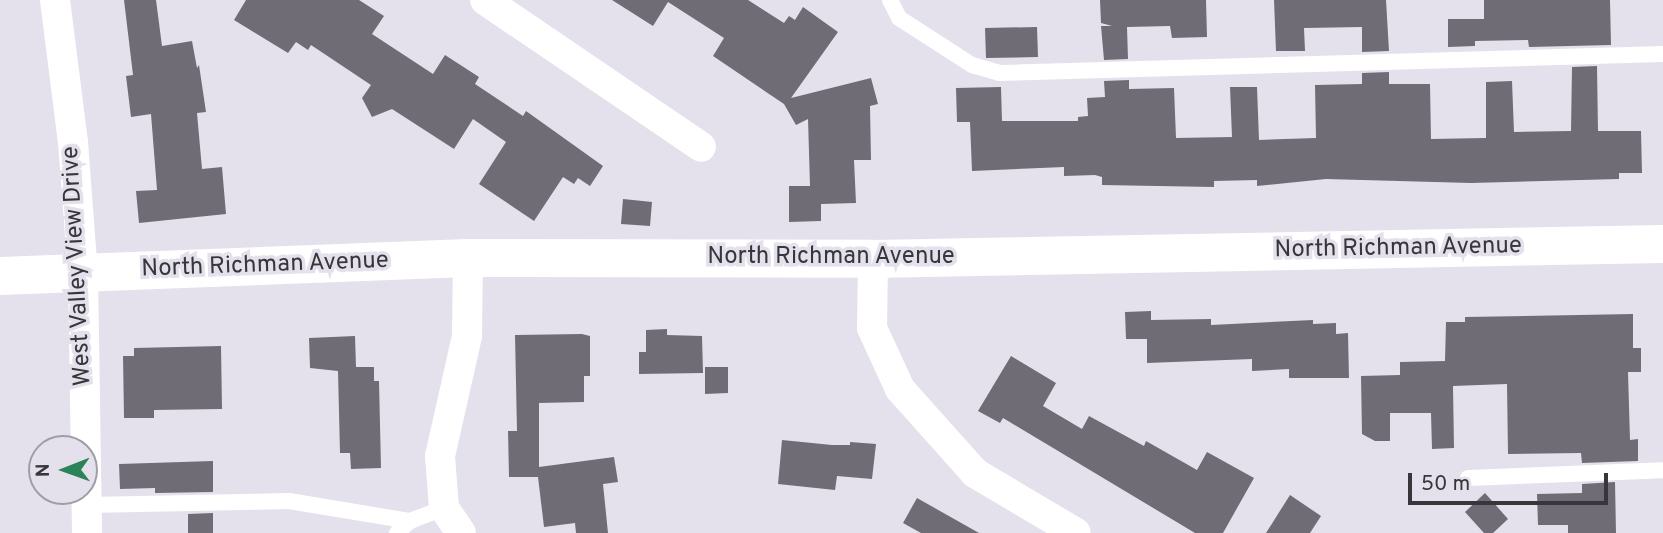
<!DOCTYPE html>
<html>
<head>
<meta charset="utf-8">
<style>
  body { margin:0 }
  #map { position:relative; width:1663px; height:533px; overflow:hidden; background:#e4e1ec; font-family:Overpass,sans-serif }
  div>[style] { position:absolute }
  .building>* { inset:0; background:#6f6c76 }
  .service>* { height:16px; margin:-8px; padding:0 8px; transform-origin:8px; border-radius:8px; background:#fff }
  .minor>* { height:30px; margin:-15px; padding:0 15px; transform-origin:15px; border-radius:15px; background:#fff }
  .tertiary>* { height:38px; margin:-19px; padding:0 19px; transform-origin:19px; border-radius:19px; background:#fff }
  span { translate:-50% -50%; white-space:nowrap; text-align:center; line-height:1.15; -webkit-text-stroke:7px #e4e1ec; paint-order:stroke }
  .street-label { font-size:24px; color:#37363a }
  .north { position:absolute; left:28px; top:435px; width:70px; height:70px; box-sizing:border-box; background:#e4e1ec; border:2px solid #9f9da5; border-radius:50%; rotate:269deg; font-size:19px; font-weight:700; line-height:28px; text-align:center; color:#37363a }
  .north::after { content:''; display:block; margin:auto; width:24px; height:32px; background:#2c8357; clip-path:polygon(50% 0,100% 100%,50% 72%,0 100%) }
  .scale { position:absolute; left:1408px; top:473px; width:200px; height:32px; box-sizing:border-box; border:4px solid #37363a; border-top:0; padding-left:9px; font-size:21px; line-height:24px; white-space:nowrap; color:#37363a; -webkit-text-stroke:5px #e4e1ec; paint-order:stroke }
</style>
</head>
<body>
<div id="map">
  <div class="building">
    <i style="clip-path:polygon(124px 0,156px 0,162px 46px,192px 41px,197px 68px,199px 65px,206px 112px,197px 113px,202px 169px,222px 167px,226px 214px,139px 223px,136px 191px,157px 190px,151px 114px,131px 117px,126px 76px,133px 75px)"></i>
    <i style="clip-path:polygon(246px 0,359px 0,384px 16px,372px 34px,433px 74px,445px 55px,479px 77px,475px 84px,523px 116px,526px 111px,603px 166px,590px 186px,578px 178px,574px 184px,563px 177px,534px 221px,479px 184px,506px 142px,473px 119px,454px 149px,392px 109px,372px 117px,362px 98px,371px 85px,311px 45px,308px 50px,296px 42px,288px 53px,234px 20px)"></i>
    <i style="clip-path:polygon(612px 0,748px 0,784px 23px,789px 16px,795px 20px,803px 7px,838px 32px,791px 98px,871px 78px,878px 104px,870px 106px,871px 160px,854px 160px,856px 203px,821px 204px,821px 221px,789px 222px,789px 186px,810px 186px,808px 119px,796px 125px,784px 104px,713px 56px,724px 38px,668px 2px,653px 26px)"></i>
    <i style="clip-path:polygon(1100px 0,1206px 0,1207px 37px,1172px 38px,1170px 26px,1127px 27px,1128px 59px,1104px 60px,1101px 26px,1112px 26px,1101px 23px)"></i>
    <i style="clip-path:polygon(1274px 0,1386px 0,1389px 51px,1362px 52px,1362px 27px,1304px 28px,1305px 51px,1276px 51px)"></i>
    <i style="clip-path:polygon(1484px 0,1610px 0,1611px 45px,1529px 47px,1528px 40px,1475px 41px,1475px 46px,1448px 47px,1448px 19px,1484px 19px)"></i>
    <i style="clip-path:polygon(1037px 27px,1038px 57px,986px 58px,985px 28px)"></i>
    <i style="clip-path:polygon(1597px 66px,1598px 131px,1641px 131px,1642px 173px,1619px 173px,1619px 179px,1471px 183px,1326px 179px,1257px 186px,1257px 180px,1214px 181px,1214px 187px,1102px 185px,1102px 177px,1095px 175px,1064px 176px,1064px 167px,972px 171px,970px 122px,957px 122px,956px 88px,1001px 87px,1002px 121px,1078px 121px,1078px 117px,1088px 116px,1087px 98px,1105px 97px,1104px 81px,1129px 80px,1129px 89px,1174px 88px,1176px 138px,1232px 137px,1230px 87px,1257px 87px,1259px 140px,1316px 138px,1315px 85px,1362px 84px,1362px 73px,1389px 72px,1389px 84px,1430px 84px,1431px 139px,1486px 138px,1486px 82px,1512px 81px,1514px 132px,1571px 131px,1572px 67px)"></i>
    <i style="clip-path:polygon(623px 199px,652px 202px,650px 226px,621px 224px)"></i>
    <i style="clip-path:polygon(1151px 311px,1151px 320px,1211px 319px,1211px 325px,1313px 320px,1313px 324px,1336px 323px,1336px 334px,1348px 333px,1349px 378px,1289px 378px,1289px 369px,1252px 371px,1252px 359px,1147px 363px,1147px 339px,1126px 339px,1125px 312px)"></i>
    <i style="clip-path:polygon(1633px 314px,1633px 348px,1641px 348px,1641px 372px,1628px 372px,1630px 440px,1638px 439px,1638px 461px,1582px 463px,1581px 453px,1508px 454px,1507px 384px,1453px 386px,1454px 448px,1432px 449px,1431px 413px,1390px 413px,1390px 441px,1375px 441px,1362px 434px,1361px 376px,1400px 375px,1400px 362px,1445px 361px,1446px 322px,1465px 322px,1465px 317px)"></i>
    <i style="clip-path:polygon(667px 329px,667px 335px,702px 336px,703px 373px,639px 374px,639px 352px,646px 352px,646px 330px)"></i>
    <i style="clip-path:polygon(582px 334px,590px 336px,590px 376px,584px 376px,584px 402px,539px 403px,539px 467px,614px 457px,618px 482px,603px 484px,608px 533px,576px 533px,575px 523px,544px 527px,538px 477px,509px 477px,508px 431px,517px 431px,515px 335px)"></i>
    <i style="clip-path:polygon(355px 336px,356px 367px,374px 367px,374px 381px,379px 381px,381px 468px,351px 469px,350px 453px,340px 453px,338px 371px,310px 368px,309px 338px)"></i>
    <i style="clip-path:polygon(221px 346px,222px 409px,154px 410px,154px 418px,124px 418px,123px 356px,134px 356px,134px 348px)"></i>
    <i style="clip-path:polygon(1011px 356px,1056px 383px,1043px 406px,1082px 429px,1089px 416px,1144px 446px,1146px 441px,1197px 470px,1207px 452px,1254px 478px,1223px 533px,1195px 533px,1003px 418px,1000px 423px,978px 411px)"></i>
    <i style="clip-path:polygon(705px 367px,728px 367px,728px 393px,705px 394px)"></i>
    <i style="clip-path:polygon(782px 440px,832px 445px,850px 445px,850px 442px,876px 444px,872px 479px,837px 476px,835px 490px,778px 484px)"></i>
    <i style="clip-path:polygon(213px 461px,213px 492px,155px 493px,155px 488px,120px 489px,119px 464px)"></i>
    <i style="clip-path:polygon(1615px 482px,1616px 533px,1568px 533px,1568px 525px,1538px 525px,1537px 494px,1582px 493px,1582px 484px)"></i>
    <i style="clip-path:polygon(1485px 493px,1508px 519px,1493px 533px,1484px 533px,1465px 512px)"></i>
    <i style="clip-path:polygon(1290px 495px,1321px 516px,1310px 533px,1266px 533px)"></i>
    <i style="clip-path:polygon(917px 498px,979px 533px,921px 533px,903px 523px)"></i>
    <i style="clip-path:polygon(213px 513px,213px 533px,188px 533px,188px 514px)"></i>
  </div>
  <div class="service">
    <i style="left:890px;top:0;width:20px;rotate:63deg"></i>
    <i style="left:899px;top:18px;width:87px;rotate:32.8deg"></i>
    <i style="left:972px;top:65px;width:29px;rotate:16deg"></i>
    <i style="left:1000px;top:73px;width:663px;rotate:-1.64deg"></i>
    <i style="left:1468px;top:478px;width:195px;rotate:-2.3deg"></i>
    <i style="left:87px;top:505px;width:202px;rotate:-1.1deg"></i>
    <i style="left:289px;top:501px;width:123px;rotate:9.4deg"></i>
    <i style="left:397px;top:533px;width:18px;rotate:-43deg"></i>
    <i style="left:410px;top:521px;width:36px;rotate:-21deg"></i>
  </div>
  <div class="minor">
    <i style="left:55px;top:0;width:143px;rotate:82.8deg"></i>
    <i style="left:73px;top:142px;width:132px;rotate:85.7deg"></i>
    <i style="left:83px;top:274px;width:259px;rotate:89.1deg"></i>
    <i style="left:485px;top:0;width:261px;rotate:34.2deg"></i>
    <i style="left:873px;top:259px;width:69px;rotate:90.8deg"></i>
    <i style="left:872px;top:328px;width:67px;rotate:65.3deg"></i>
    <i style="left:900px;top:389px;width:113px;rotate:48.2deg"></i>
    <i style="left:975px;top:473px;width:117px;rotate:30.7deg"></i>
    <i style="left:461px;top:533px;width:30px;rotate:-124deg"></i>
    <i style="left:444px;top:508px;width:52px;rotate:-94.4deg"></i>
    <i style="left:440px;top:456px;width:123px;rotate:-77.3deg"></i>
    <i style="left:467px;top:336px;width:78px;rotate:-89.3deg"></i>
  </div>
  <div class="tertiary">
    <i style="left:0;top:276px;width:468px;rotate:-2.2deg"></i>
    <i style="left:468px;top:258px;width:405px;rotate:0.1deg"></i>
    <i style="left:873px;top:259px;width:790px;rotate:-1.09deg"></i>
  </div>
  <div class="street-label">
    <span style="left:1398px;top:249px;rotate:-1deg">North Richman Avenue</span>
    <span style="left:831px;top:258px">North Richman Avenue</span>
    <span style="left:78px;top:266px;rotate:-93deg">West Valley View Drive</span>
    <span style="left:265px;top:266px;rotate:-2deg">North Richman Avenue</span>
  </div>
  <div class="north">N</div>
  <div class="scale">50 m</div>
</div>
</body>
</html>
